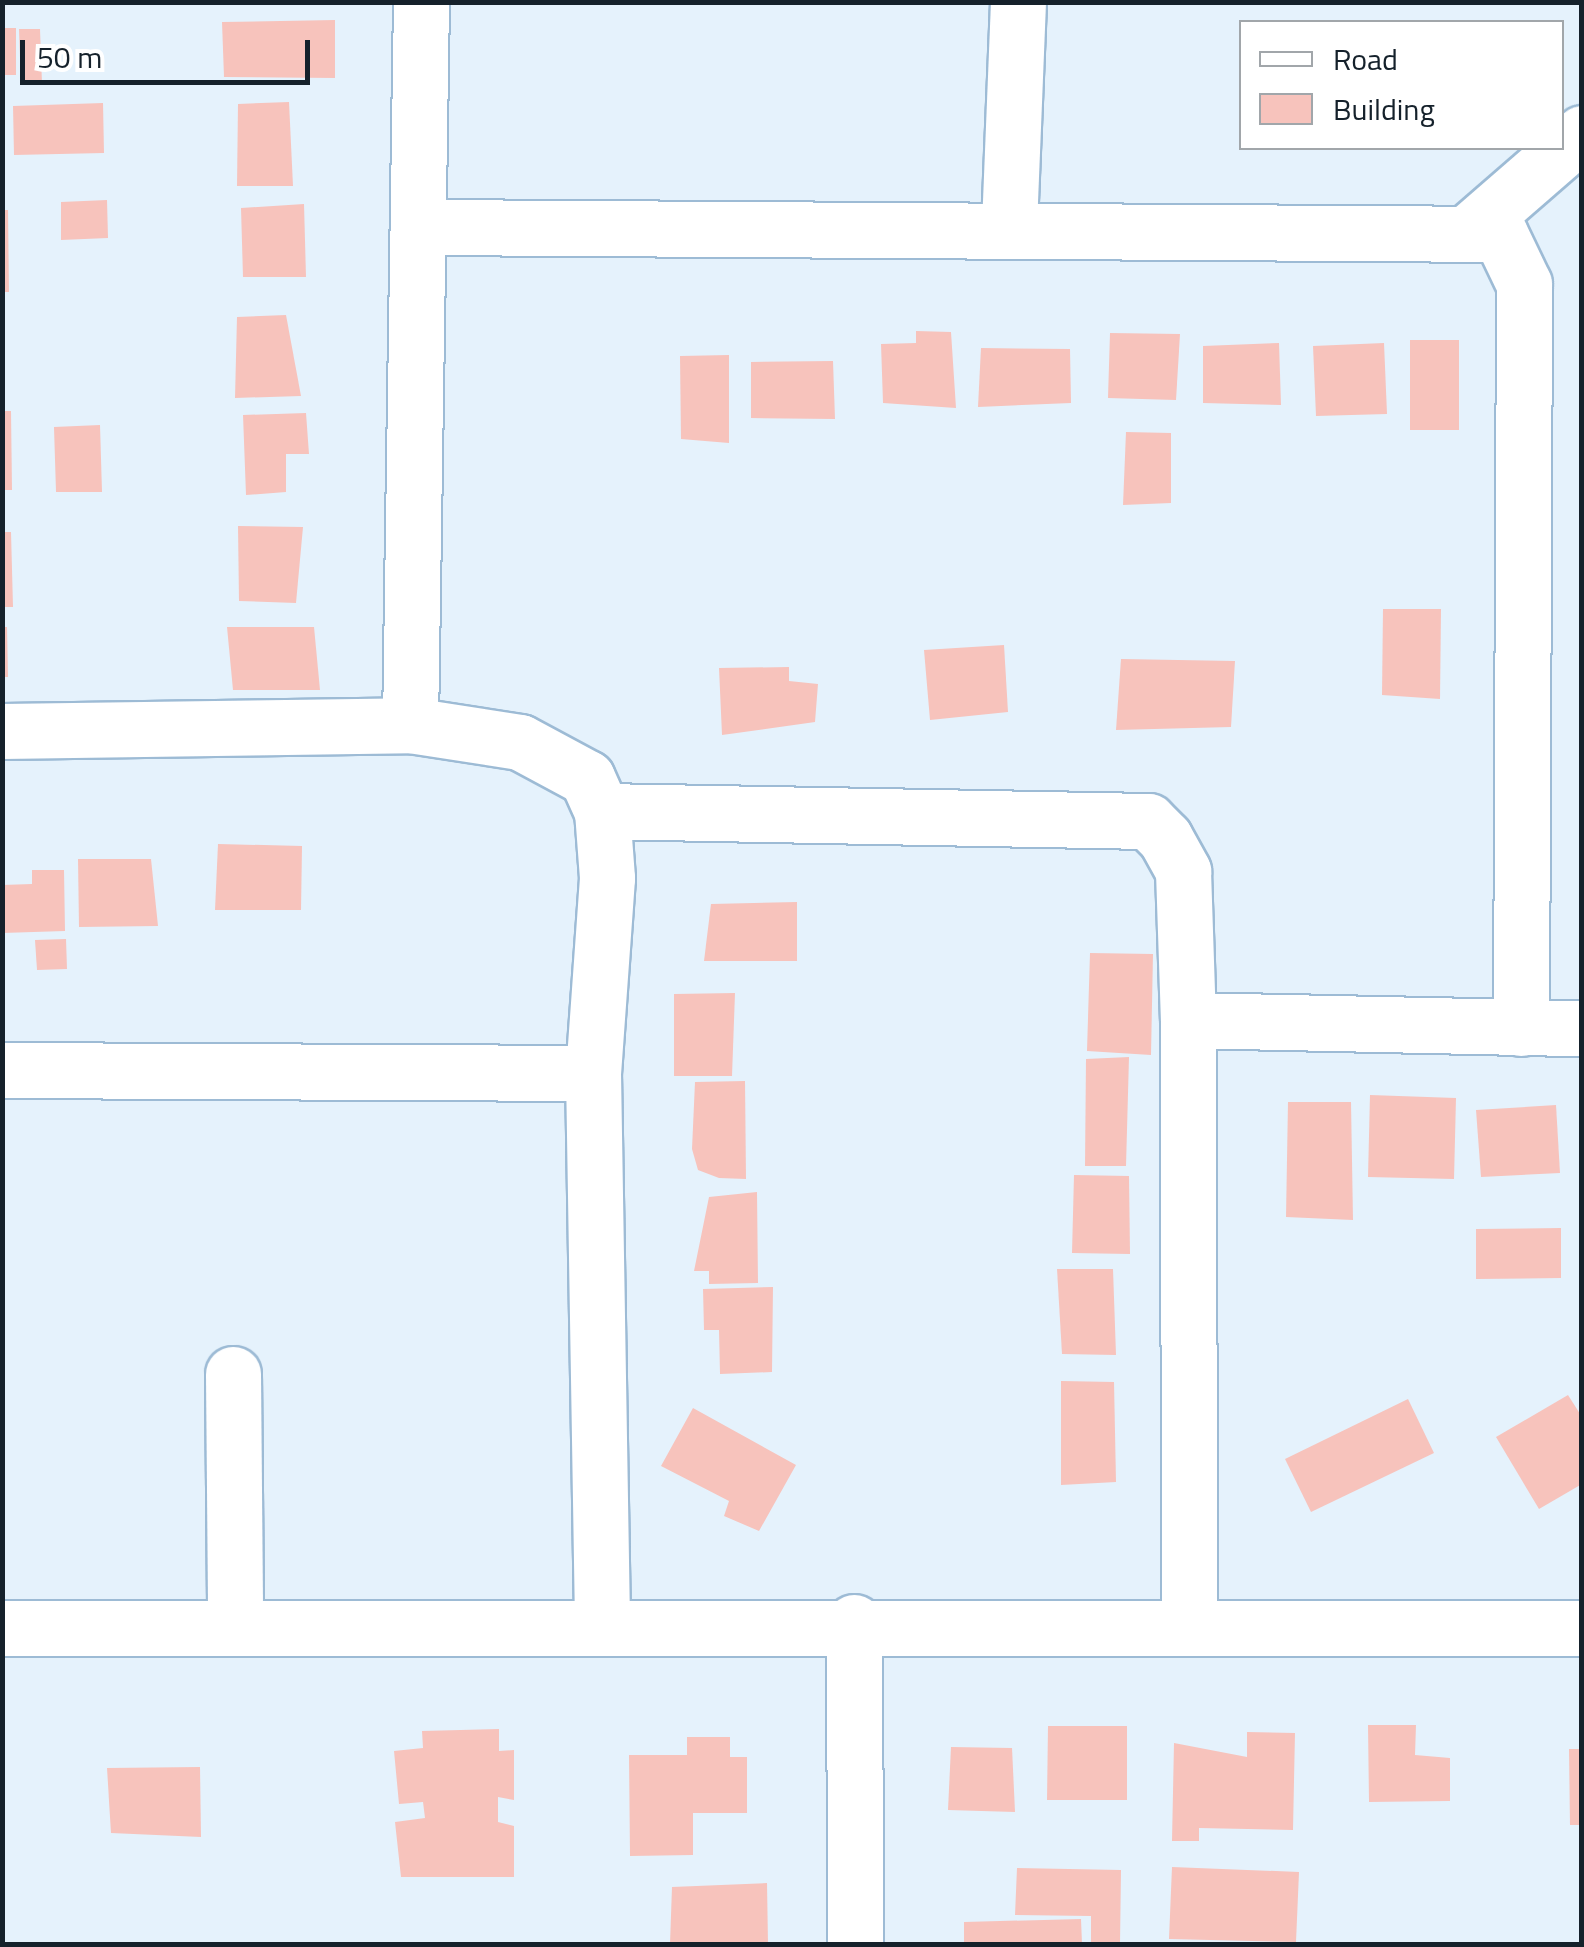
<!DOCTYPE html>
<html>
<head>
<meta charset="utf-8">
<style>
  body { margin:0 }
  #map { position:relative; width:1584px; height:1947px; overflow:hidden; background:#e5f2fc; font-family:"Titillium Web",sans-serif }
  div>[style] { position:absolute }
  .building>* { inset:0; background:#f7c3bc }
  .roads { filter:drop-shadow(2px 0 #9dbbd5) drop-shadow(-2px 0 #9dbbd5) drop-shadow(0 2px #9dbbd5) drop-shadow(0 -2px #9dbbd5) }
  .minor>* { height:55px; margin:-27.5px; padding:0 27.5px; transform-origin:27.5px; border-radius:27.5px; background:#fff }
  span { translate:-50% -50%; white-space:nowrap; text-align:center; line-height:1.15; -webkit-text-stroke:8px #fff; paint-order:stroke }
  .frame { position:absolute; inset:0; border:5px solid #15212b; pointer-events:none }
  .legend { position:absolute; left:1239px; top:20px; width:325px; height:130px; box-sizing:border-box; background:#fff; border:2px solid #a1a6aa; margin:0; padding:12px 18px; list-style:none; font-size:30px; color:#15212b }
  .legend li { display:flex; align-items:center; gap:20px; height:50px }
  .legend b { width:50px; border:2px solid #a1a6aa }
  .scale { position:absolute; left:20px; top:40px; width:290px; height:45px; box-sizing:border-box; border:5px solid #15212b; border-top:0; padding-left:12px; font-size:30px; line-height:35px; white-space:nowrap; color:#15212b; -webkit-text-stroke:8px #fff; paint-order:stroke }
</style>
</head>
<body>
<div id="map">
  <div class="building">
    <i style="clip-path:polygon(335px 20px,335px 78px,224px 77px,222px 22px)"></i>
    <i style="clip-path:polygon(2px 28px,16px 28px,16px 75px,2px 75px)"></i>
    <i style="clip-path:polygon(19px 29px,40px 29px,42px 84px,21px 85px)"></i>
    <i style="clip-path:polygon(289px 102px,293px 186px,237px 186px,238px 104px)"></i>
    <i style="clip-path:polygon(103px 103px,104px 153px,14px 155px,13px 106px)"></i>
    <i style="clip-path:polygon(107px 200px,108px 238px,61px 240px,61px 202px)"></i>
    <i style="clip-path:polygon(304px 204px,306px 277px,243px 277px,241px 208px)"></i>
    <i style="clip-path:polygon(2px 210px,8px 210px,9px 292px,2px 292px)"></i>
    <i style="clip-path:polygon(286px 315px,301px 396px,235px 398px,237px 317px)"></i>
    <i style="clip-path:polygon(916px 331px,951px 332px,956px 408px,883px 403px,881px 344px,916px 343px)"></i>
    <i style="clip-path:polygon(1110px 333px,1180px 334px,1176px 400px,1108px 398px)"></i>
    <i style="clip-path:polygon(1410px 340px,1459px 340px,1459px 430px,1410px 430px)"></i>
    <i style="clip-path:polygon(1279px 343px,1281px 405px,1203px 403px,1203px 346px)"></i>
    <i style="clip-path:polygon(1384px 343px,1387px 414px,1316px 416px,1313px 346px)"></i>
    <i style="clip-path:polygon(981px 348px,1070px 349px,1071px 403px,978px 407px)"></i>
    <i style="clip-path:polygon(729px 355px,729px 443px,681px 439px,680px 356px)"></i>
    <i style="clip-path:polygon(833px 361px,835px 419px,751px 418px,751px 362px)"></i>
    <i style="clip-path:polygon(2px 411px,11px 411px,12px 490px,2px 490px)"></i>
    <i style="clip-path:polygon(306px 413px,309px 454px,286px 454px,286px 492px,246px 495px,243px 415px)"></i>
    <i style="clip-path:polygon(100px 425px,102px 492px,56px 492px,54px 427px)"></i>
    <i style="clip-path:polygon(1126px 432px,1171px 433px,1171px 503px,1123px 505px)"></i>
    <i style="clip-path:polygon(238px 526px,303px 527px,296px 603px,239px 601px)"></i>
    <i style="clip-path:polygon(2px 532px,11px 532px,13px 607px,2px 607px)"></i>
    <i style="clip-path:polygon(1383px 609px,1441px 609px,1440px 699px,1382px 695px)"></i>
    <i style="clip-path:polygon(2px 627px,7px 627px,8px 677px,2px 677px)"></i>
    <i style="clip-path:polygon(227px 627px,314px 627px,320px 690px,233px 690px)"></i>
    <i style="clip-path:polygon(1004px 645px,1008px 712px,930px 720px,924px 650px)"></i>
    <i style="clip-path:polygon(1121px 659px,1235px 661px,1231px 727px,1116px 730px)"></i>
    <i style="clip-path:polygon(789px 667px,789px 681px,818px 684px,815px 722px,722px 735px,719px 668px)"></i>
    <i style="clip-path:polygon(218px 844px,302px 846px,301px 910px,215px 910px)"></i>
    <i style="clip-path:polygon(78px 859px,151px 859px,158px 926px,79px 927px)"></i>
    <i style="clip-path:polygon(32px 870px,64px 870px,65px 931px,2px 933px,2px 885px,32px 884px)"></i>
    <i style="clip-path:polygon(797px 902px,797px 961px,704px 961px,711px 904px)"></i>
    <i style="clip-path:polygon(66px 939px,67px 969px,37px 970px,35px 940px)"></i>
    <i style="clip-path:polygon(1090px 953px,1153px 954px,1151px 1055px,1087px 1051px)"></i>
    <i style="clip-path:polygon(735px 993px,732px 1076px,674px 1076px,674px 994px)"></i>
    <i style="clip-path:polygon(1129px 1057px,1126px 1166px,1085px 1166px,1086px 1059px)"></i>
    <i style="clip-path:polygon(745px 1081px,746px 1179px,719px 1178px,698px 1170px,692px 1149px,695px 1082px)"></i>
    <i style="clip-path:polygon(1370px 1095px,1456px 1098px,1454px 1179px,1368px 1177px)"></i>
    <i style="clip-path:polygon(1288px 1102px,1351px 1102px,1353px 1220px,1286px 1217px)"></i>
    <i style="clip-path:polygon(1556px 1105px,1560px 1173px,1481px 1177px,1476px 1110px)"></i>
    <i style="clip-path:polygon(1074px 1175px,1129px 1176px,1130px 1254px,1072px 1253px)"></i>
    <i style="clip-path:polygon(757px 1192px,758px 1283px,709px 1284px,709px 1271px,694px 1271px,709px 1197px)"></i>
    <i style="clip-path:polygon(1561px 1228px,1561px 1278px,1476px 1279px,1476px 1229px)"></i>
    <i style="clip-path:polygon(1057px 1269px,1113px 1269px,1116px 1355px,1062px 1354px)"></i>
    <i style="clip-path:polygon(773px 1287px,772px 1372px,720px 1374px,719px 1330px,704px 1330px,703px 1289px)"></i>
    <i style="clip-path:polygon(1061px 1381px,1114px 1382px,1116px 1482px,1061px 1485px)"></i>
    <i style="clip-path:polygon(1568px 1395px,1582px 1417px,1582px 1484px,1539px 1509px,1496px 1437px)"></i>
    <i style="clip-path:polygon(1408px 1399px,1434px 1453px,1311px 1512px,1285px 1459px)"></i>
    <i style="clip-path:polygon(693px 1408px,796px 1465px,759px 1531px,724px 1516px,729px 1501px,661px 1466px)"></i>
    <i style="clip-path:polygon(1368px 1725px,1416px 1725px,1415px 1755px,1450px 1758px,1450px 1801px,1369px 1802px)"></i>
    <i style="clip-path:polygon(1048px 1726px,1127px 1726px,1127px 1800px,1047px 1800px)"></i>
    <i style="clip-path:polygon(499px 1729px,499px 1751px,514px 1750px,514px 1800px,498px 1797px,498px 1822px,514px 1826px,514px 1877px,401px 1877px,395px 1822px,425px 1818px,423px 1802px,399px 1804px,394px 1751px,423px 1748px,422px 1731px)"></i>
    <i style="clip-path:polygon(1247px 1732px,1295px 1733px,1293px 1830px,1199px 1828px,1199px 1841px,1172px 1841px,1174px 1743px,1247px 1757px)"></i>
    <i style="clip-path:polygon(687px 1737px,730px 1737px,730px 1757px,747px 1757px,747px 1813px,693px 1813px,693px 1855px,630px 1856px,629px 1755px,687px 1755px)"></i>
    <i style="clip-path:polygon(951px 1747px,1012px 1748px,1015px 1812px,948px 1810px)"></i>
    <i style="clip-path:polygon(1569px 1749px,1582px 1749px,1582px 1825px,1570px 1825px)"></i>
    <i style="clip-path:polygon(200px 1767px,201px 1837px,111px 1833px,107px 1768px)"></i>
    <i style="clip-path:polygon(1172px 1867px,1299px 1872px,1296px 1942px,1169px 1939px)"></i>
    <i style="clip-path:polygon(1017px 1868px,1121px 1870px,1120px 1944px,1091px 1944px,1091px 1916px,1015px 1915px)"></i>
    <i style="clip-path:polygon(767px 1883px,768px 1944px,670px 1944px,672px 1887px)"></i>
    <i style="clip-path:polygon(1081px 1919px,1082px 1944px,964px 1944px,964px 1922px)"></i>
  </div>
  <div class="roads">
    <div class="minor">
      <i style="left:1009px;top:226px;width:224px;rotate:-87.7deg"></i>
      <i style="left:423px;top:227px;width:1077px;rotate:0.37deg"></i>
      <i style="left:1500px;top:234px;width:55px;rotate:64.4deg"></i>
      <i style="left:1524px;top:284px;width:744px;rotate:90.23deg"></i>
      <i style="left:1474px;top:227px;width:143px;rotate:-41deg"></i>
      <i style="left:410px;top:725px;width:723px;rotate:-89.13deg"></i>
      <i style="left:2px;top:731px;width:408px;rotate:-0.8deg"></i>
      <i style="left:410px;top:725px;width:111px;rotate:8.8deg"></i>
      <i style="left:520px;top:742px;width:76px;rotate:28.2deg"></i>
      <i style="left:587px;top:778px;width:36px;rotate:66deg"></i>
      <i style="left:602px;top:811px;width:67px;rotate:85.7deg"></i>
      <i style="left:607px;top:878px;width:196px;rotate:94.1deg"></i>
      <i style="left:593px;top:1073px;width:549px;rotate:89.06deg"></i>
      <i style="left:602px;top:811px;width:546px;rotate:1.05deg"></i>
      <i style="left:1148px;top:821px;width:24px;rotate:45deg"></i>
      <i style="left:1165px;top:838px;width:38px;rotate:61deg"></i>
      <i style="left:1183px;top:871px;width:149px;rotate:88.1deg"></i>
      <i style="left:1188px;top:1020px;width:606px;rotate:89.91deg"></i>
      <i style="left:1188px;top:1020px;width:394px;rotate:1.2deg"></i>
      <i style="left:2px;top:1070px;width:591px;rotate:0.29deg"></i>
      <i style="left:233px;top:1374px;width:251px;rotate:89.5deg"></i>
      <i style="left:854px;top:1622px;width:322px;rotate:89.8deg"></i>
      <i style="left:2px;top:1628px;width:1580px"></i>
    </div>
  </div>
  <div class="frame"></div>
  <ul class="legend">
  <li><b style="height:12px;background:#fff"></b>Road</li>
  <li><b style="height:28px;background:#f7c3bc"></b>Building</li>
  </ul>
  <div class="scale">50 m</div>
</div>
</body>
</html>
